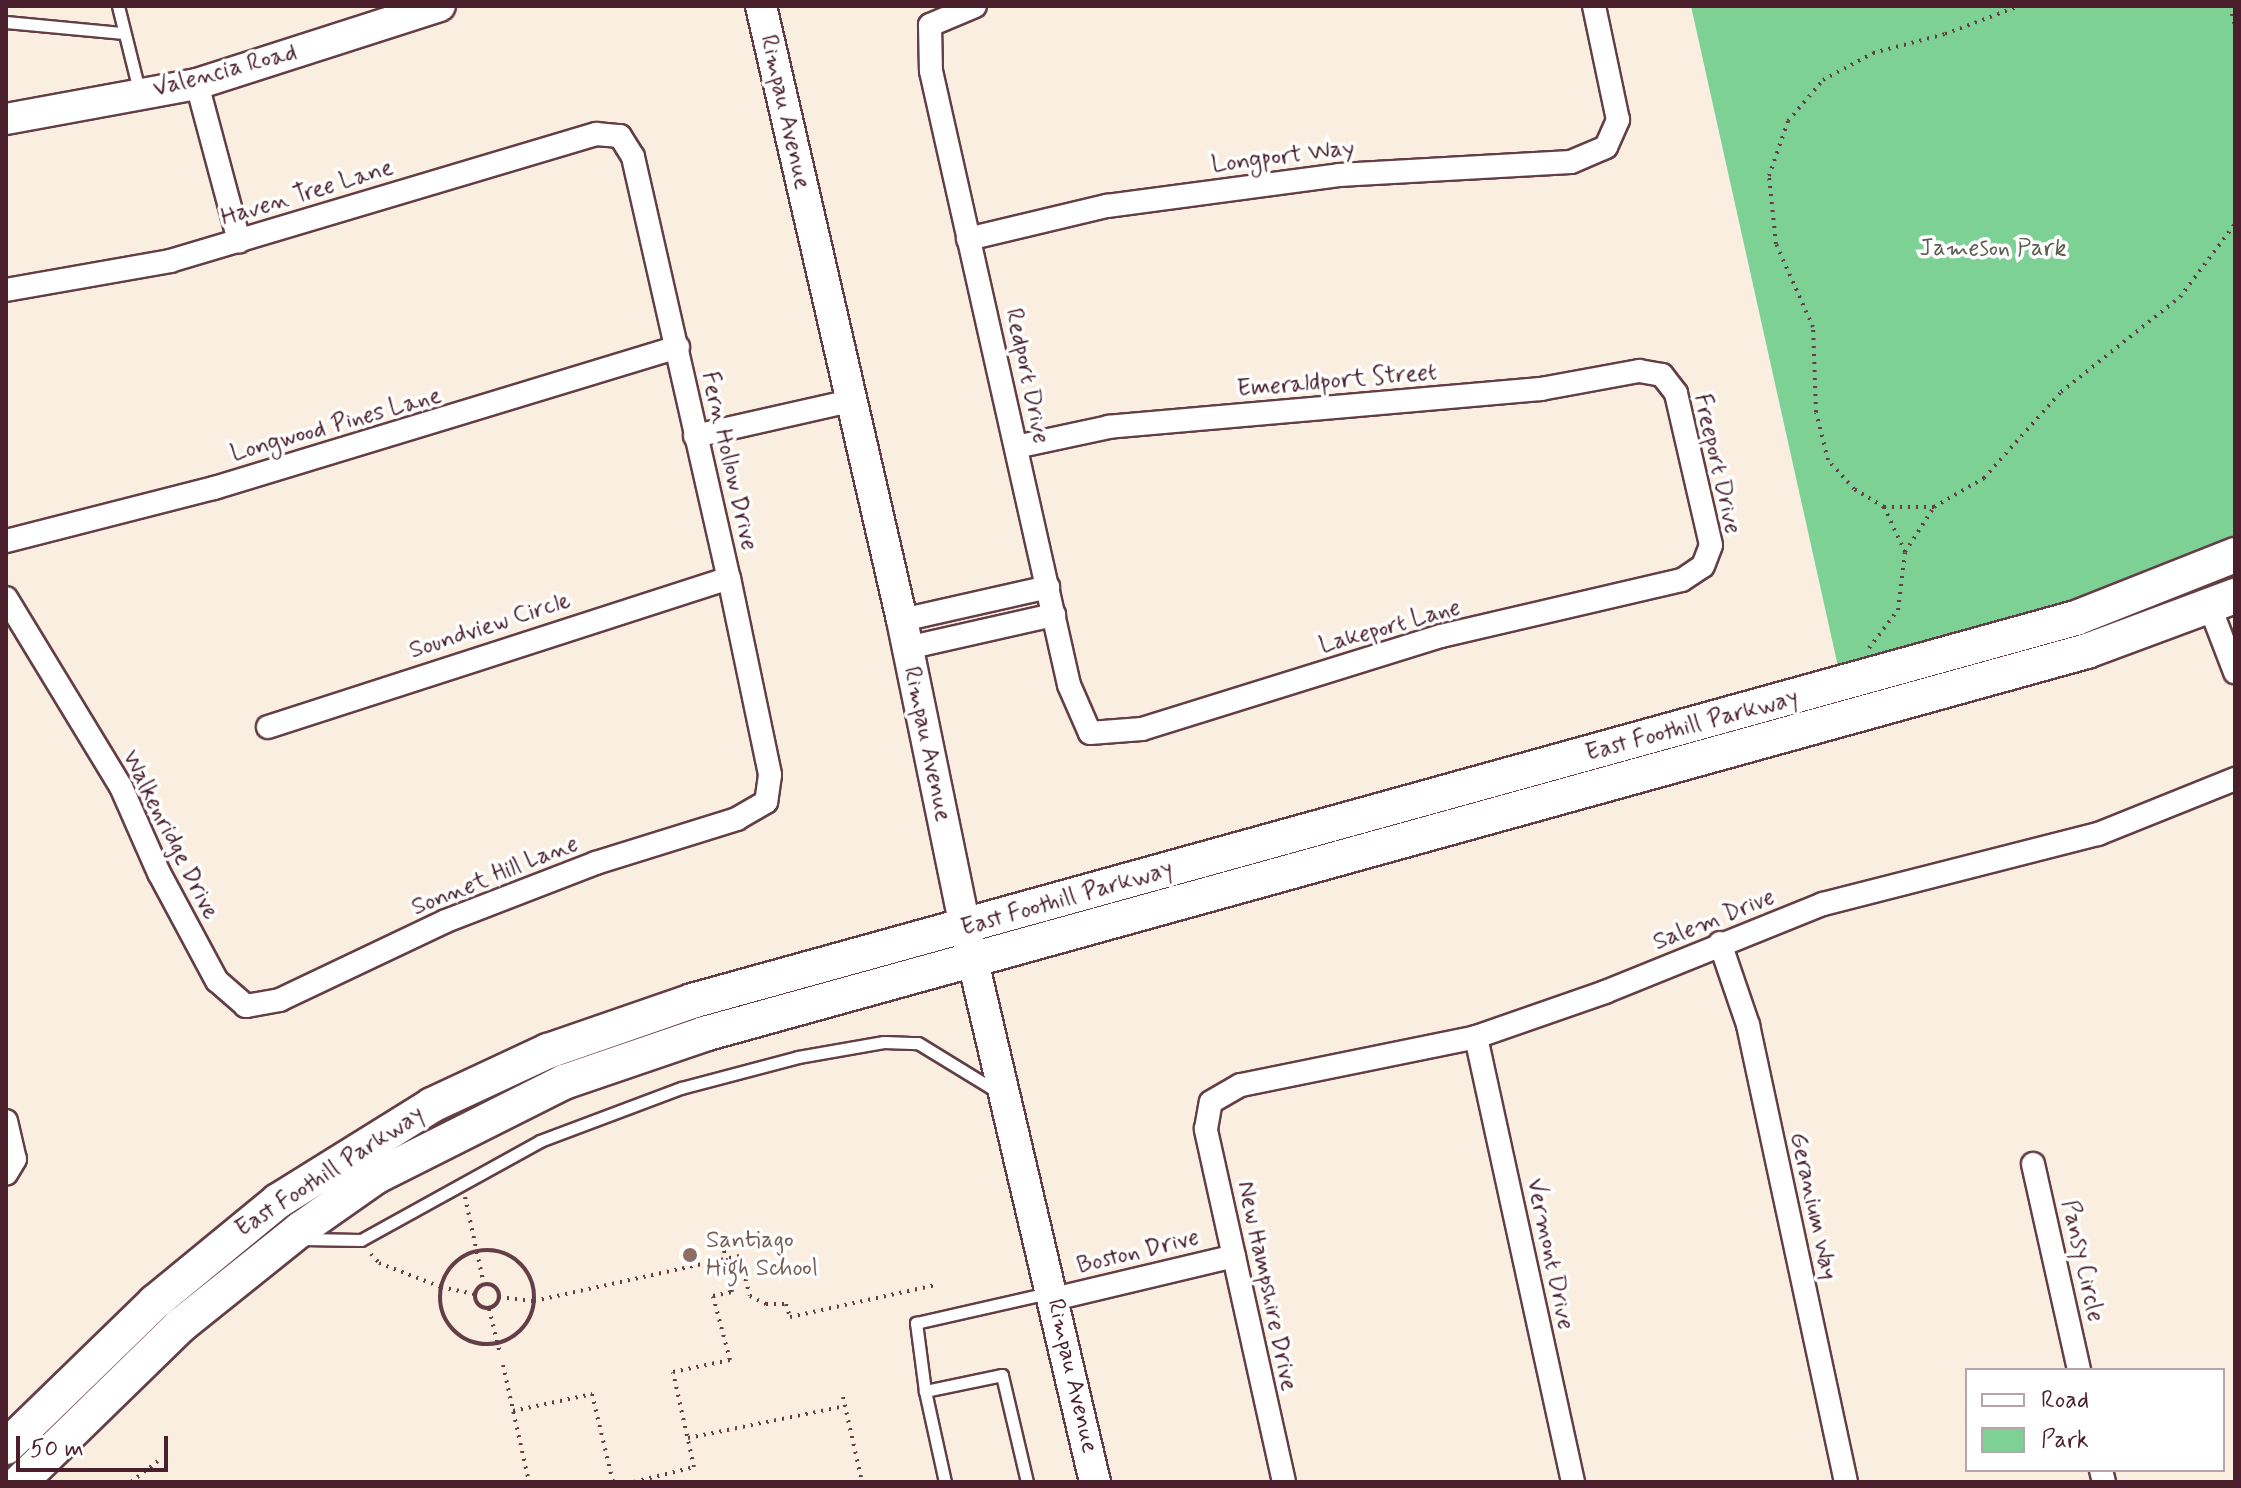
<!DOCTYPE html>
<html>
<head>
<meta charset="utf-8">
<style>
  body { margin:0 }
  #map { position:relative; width:2241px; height:1488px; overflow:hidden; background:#faeee0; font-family:Mynerve,sans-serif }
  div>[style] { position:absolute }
  .green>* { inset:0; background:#7dd194 }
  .path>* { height:4px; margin-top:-2px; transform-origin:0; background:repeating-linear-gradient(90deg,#643e46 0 2px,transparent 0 8px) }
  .path>.ring { margin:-2px; padding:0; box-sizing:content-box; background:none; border:4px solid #643e46; border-radius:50% }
  .roads { filter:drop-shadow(2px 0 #643e46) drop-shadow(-2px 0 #643e46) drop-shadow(0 2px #643e46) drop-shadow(0 -2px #643e46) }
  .lane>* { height:11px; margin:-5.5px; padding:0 5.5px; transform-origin:5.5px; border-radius:5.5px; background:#fff }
  .street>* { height:22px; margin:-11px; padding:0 11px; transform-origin:11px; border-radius:11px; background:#fff }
  .secondary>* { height:30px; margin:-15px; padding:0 15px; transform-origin:15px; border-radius:15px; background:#fff }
  .primary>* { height:34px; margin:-17px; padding:0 17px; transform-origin:17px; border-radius:17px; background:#fff }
  .dots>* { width:22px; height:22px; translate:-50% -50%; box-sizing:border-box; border:4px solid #fff; border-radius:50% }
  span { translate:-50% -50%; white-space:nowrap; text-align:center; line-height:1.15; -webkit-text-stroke:7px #fff; paint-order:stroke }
  .street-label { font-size:24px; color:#4a1f2b }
  .park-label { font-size:24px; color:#5c5d50 }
  .education-label { font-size:24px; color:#785e54 }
  .left { translate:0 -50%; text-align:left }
  .frame { position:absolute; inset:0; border:8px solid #4a1f2b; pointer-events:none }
  .legend { position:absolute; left:1965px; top:1368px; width:260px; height:104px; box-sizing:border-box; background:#fff; border:2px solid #b7a5aa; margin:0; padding:10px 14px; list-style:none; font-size:24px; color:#4a1f2b }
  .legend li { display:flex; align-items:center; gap:16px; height:40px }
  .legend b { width:40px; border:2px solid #b7a5aa }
  .scale { position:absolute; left:16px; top:1436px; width:152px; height:36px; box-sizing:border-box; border:4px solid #4a1f2b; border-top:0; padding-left:10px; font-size:24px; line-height:28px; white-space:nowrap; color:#4a1f2b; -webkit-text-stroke:6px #fff; paint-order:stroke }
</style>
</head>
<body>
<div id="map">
  <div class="green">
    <i style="clip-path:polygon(1691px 6px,2235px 6px,2235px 535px,2136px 580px,1839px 671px)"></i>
  </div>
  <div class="path">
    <i style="left:2230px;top:6px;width:21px;rotate:76deg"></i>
    <i style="left:1884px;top:507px;width:50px"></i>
    <i style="left:1905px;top:552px;width:54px;rotate:-57.2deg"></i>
    <i style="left:1934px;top:507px;width:58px;rotate:-30.1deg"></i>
    <i style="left:1984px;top:478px;width:115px;rotate:-48.2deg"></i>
    <i style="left:2061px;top:392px;width:152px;rotate:-38.6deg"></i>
    <i style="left:2180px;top:297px;width:91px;rotate:-53deg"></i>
    <i style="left:1869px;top:648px;width:48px;rotate:-52.7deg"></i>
    <i style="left:1898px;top:610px;width:58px;rotate:-83.1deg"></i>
    <i style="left:1905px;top:552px;width:50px;rotate:-115deg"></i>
    <i style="left:1884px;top:507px;width:35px;rotate:-149deg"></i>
    <i style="left:1854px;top:489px;width:39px;rotate:-132deg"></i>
    <i style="left:1828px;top:460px;width:49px;rotate:-104deg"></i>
    <i style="left:1816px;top:412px;width:85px;rotate:-92deg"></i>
    <i style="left:1813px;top:327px;width:91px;rotate:-114deg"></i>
    <i style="left:1776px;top:244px;width:68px;rotate:-95.9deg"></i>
    <i style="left:1769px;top:176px;width:58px;rotate:-70.9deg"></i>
    <i style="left:1788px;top:121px;width:54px;rotate:-49.5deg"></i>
    <i style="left:1823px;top:80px;width:57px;rotate:-28.4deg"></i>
    <i style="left:1873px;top:53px;width:74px;rotate:-14.8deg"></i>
    <i style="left:1945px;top:34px;width:79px;rotate:-20.7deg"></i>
    <i style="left:465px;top:1197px;width:90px;rotate:77.8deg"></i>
    <i class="ring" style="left:440px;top:1250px;width:90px;height:90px"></i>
    <i style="left:371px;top:1254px;width:12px;rotate:48deg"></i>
    <i style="left:379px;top:1263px;width:66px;rotate:21.2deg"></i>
    <i style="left:441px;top:1287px;width:35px;rotate:12deg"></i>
    <i class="ring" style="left:475px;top:1284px;width:20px;height:20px"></i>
    <i style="left:499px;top:1297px;width:35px;rotate:7deg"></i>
    <i style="left:534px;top:1301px;width:210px;rotate:-12.4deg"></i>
    <i style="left:739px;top:1256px;width:41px;rotate:74.6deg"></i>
    <i style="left:750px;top:1296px;width:18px;rotate:27deg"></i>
    <i style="left:766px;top:1304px;width:20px"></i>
    <i style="left:786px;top:1304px;width:14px;rotate:73deg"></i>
    <i style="left:790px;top:1317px;width:148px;rotate:-12.4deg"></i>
    <i style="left:489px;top:1309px;width:45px;rotate:76deg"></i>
    <i style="left:503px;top:1365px;width:120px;rotate:77.5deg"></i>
    <i style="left:843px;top:1397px;width:87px;rotate:77.4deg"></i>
    <i style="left:513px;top:1411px;width:81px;rotate:-12.1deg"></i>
    <i style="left:592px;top:1394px;width:90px;rotate:76.6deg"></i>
    <i style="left:688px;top:1438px;width:160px;rotate:-11.5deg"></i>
    <i style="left:131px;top:1482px;width:34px;rotate:-38deg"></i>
    <i style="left:285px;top:1482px;width:21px"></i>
    <i style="left:634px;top:1482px;width:62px;rotate:-14deg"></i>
    <i style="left:694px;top:1467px;width:97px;rotate:-102.5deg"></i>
    <i style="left:673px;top:1372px;width:58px;rotate:-11.9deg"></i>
    <i style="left:730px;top:1360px;width:66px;rotate:-104.9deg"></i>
    <i style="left:713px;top:1296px;width:19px;rotate:-12deg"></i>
    <i style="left:732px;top:1292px;width:63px;rotate:-101deg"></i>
  </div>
  <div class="roads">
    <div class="lane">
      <i style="left:118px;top:6px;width:91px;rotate:76deg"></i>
      <i style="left:6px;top:22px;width:118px;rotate:5.4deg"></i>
      <i style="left:303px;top:1239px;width:58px;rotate:1deg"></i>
      <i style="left:361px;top:1240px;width:205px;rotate:-28.9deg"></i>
      <i style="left:540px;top:1141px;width:151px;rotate:-20.6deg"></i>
      <i style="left:681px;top:1088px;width:121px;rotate:-14.8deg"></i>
      <i style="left:798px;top:1057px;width:87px;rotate:-9.9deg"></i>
      <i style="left:884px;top:1042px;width:34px;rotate:2deg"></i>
      <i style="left:918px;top:1043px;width:94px;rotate:31.5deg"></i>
      <i style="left:925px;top:1391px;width:93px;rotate:77.6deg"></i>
      <i style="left:1027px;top:1482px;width:110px;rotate:-103.2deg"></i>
      <i style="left:1002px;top:1375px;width:79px;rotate:168.3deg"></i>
      <i style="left:925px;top:1391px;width:69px;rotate:-97.5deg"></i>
      <i style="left:916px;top:1323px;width:135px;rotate:-12.8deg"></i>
    </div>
    <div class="street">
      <i style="left:975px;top:6px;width:49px;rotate:157.1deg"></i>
      <i style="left:930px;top:25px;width:46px;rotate:88.8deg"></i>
      <i style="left:931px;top:71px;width:629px;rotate:77.33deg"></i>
      <i style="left:1069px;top:685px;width:52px;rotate:66.4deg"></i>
      <i style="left:1090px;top:733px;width:52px;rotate:-4.4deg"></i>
      <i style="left:1142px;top:729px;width:313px;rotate:-17.3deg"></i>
      <i style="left:1441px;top:636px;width:247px;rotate:-13.1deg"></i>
      <i style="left:1682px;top:580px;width:25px;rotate:-34deg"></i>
      <i style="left:1703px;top:566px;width:22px;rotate:-69deg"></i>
      <i style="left:1711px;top:545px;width:156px;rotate:-103deg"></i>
      <i style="left:1676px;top:393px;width:23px;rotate:-128deg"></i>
      <i style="left:1662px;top:375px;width:23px;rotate:-170deg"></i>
      <i style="left:1639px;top:371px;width:100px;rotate:169.6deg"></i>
      <i style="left:1541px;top:389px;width:434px;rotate:175deg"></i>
      <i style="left:1109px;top:427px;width:95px;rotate:167.9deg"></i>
      <i style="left:197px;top:84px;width:163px;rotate:75deg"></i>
      <i style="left:968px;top:239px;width:143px;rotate:-13.4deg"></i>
      <i style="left:1107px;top:206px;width:234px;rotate:-7.6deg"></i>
      <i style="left:1339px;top:175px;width:232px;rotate:-3.2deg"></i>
      <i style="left:1571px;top:162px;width:38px;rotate:-23deg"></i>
      <i style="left:1606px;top:147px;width:30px;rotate:-66deg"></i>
      <i style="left:1618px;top:120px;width:116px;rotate:-101.9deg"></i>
      <i style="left:6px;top:290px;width:167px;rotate:-10deg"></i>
      <i style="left:170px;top:261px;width:445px;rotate:-16.6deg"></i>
      <i style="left:596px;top:134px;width:24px;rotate:5deg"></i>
      <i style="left:620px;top:136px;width:25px;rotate:58deg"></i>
      <i style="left:633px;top:157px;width:432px;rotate:77.2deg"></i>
      <i style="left:729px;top:578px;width:201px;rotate:78.2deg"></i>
      <i style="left:770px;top:775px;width:27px;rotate:98deg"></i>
      <i style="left:766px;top:802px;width:34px;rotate:150deg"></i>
      <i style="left:737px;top:819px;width:148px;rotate:162.7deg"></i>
      <i style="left:596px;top:863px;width:161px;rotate:158.9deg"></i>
      <i style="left:446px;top:921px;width:184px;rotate:154.6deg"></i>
      <i style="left:280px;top:1000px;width:35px;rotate:170deg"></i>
      <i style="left:246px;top:1006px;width:38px;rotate:-139deg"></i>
      <i style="left:217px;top:981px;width:123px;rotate:-118.2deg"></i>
      <i style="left:159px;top:873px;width:94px;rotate:-113.8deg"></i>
      <i style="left:121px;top:787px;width:221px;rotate:-121.3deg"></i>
      <i style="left:695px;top:436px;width:159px;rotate:-12.7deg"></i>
      <i style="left:6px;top:541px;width:215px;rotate:-14.3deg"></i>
      <i style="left:214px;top:488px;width:485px;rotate:-16.9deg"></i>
      <i style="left:2210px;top:607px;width:70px;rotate:69deg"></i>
      <i style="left:902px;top:620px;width:150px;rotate:-12.7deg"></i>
      <i style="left:907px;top:648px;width:151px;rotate:-12.7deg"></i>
      <i style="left:268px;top:727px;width:484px;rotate:-17.9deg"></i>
      <i style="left:1720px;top:943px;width:87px;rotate:71.1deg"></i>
      <i style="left:1748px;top:1025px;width:467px;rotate:77.9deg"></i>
      <i style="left:1476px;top:1037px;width:455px;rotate:77.7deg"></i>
      <i style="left:6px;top:1121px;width:39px;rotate:77deg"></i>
      <i style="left:15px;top:1159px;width:17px;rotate:121deg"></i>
      <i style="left:2033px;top:1164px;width:211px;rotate:77.4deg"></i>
      <i style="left:1054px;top:1299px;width:185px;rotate:-13.4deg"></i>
      <i style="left:2101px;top:1470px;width:12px;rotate:76deg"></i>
      <i style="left:1284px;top:1482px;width:362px;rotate:-102.5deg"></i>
      <i style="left:1206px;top:1129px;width:27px;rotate:-80deg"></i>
      <i style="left:1211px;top:1102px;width:34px;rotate:-30deg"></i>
      <i style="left:1241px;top:1085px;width:240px;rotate:-11.5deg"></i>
      <i style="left:1476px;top:1037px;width:137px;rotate:-19.2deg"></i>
      <i style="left:1605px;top:992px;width:235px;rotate:-22deg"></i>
      <i style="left:1823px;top:904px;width:284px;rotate:-14.3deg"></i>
      <i style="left:2098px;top:834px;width:148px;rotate:-21.9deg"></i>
    </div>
    <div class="secondary">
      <i style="left:761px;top:6px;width:630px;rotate:77.07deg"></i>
      <i style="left:902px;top:620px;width:313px;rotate:78.4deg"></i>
      <i style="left:965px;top:927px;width:570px;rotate:76.82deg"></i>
      <i style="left:6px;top:119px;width:194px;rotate:-10.4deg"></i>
      <i style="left:197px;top:84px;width:255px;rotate:-17.8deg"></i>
    </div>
    <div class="primary">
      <i style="left:6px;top:1447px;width:208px;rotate:-44.2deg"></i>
      <i style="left:155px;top:1302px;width:159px;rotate:-39.4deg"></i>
      <i style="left:278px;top:1201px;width:181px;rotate:-31.9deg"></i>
      <i style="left:432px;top:1105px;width:128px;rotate:-25deg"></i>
      <i style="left:548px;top:1051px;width:152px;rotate:-19.1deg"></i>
      <i style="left:692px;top:1001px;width:1436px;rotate:-15.47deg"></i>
      <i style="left:2076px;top:618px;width:171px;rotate:-21.6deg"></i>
      <i style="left:20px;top:1482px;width:225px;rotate:-44.3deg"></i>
      <i style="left:181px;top:1325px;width:154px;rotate:-38.7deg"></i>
      <i style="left:301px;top:1229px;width:90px;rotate:-35.1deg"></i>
      <i style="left:375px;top:1177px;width:212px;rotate:-26.7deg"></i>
      <i style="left:564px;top:1082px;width:148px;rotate:-18.9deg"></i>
      <i style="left:704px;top:1034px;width:1435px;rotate:-15.48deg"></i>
      <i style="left:2087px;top:651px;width:158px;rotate:-20.4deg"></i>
    </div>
  </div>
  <div class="dots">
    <i style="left:690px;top:1255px;background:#8d6e63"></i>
  </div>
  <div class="street-label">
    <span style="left:225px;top:71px;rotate:-15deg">Valencia Road</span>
    <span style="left:785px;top:112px;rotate:77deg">Rimpau Avenue</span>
    <span style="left:1283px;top:157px;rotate:-7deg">Longport Way</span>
    <span style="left:307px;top:193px;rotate:-17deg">Haven Tree Lane</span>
    <span style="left:1027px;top:376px;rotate:78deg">Redport Drive</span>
    <span style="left:1337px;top:381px;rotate:-5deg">Emeraldport Street</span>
    <span style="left:336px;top:425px;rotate:-16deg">Longwood Pines Lane</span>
    <span style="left:729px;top:461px;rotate:77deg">Fern Hollow Drive</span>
    <span style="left:1717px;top:464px;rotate:77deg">Freeport Drive</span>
    <span style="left:490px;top:626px;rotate:-18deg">Soundview Circle</span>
    <span style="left:1390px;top:627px;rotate:-16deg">Lakeport Lane</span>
    <span style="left:1692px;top:726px;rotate:-15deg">East Foothill Parkway</span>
    <span style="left:927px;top:744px;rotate:78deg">Rimpau Avenue</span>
    <span style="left:170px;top:835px;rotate:63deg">Walkenridge Drive</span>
    <span style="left:495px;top:876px;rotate:-22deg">Sonnet Hill Lane</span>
    <span style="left:1067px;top:899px;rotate:-16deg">East Foothill Parkway</span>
    <span style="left:1714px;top:920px;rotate:-22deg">Salem Drive</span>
    <span style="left:330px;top:1172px;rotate:-33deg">East Foothill Parkway</span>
    <span style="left:1813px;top:1206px;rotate:78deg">Geranium Way</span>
    <span style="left:1138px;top:1252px;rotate:-14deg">Boston Drive</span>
    <span style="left:1550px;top:1254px;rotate:78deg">Vermont Drive</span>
    <span style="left:2082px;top:1261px;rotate:77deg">Pansy Circle</span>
    <span style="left:1267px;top:1286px;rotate:78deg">New Hampshire Drive</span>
    <span style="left:1072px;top:1376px;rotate:77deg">Rimpau Avenue</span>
  </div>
  <div class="park-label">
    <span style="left:1993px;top:249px">Jameson Park</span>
  </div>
  <div class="education-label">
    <span class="left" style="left:706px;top:1255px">Santiago<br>High School</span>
  </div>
  <div class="frame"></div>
  <ul class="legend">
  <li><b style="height:10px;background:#fff"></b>Road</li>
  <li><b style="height:22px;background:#7dd194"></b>Park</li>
  </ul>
  <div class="scale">50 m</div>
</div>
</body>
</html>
